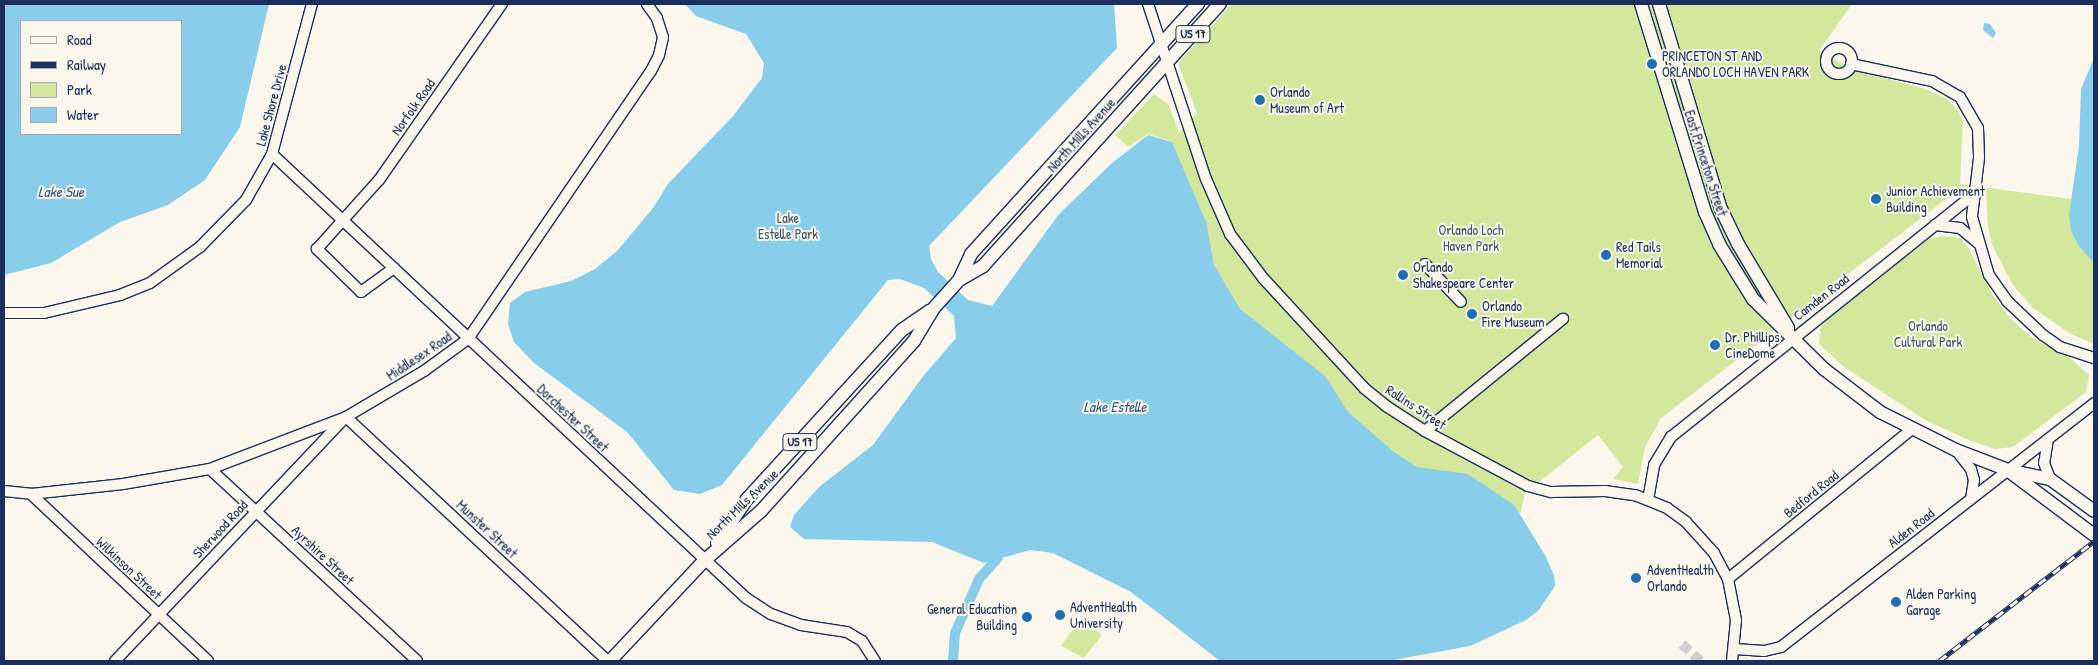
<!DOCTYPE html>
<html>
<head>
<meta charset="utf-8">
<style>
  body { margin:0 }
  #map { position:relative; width:2098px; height:665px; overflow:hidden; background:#fbf7ec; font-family:"Patrick Hand",sans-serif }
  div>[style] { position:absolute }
  .green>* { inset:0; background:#d3e89d }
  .water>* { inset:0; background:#88cde9 }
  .canal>* { height:10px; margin:-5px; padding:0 5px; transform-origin:5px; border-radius:5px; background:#88cde9 }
  .minor-tunnel>* { height:10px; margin-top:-5px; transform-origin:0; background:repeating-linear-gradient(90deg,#cecfd0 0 10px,transparent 0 15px) }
  .roads { filter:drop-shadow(1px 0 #1b2f5e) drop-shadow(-1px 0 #1b2f5e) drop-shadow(0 1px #1b2f5e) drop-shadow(0 -1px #1b2f5e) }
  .minor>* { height:10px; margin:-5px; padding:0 5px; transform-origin:5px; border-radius:5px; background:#fbf7ec }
  .minor>.ring { margin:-5px; padding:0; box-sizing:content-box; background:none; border:10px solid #fbf7ec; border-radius:50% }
  .major>* { height:12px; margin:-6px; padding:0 6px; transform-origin:6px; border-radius:6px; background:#fbf7ec }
  .rail>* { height:5px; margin-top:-2.5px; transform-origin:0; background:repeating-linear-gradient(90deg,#fbf7ec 0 9px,#1b2f5e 0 18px); box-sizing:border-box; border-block:1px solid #1b2f5e }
  .dots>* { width:14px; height:14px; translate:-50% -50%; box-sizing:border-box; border:2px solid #fbf7ec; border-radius:50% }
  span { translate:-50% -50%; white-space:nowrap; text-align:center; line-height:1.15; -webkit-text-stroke:4px #fbf7ec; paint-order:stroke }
  .shield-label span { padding:1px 4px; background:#fbf7ec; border:1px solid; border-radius:4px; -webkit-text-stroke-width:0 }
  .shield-label { font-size:12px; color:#1b2f5e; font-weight:700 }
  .poi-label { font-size:14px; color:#1b2f5e }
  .left { translate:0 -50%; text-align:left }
  .right { translate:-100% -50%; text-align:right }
  .street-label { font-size:14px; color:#1b2f5e }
  .park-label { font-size:14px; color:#40546b }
  .water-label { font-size:15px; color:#365681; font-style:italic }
  .frame { position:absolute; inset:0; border:5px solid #1b2f5e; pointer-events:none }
  .legend { position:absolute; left:20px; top:20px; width:162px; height:115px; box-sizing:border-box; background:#fbf7ec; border:1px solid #a1a7b3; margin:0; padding:6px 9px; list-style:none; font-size:15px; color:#1b2f5e }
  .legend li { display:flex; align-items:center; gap:10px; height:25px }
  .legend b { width:25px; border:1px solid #a1a7b3 }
</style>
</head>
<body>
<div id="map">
  <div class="green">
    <i style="clip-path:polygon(1232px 4px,1852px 4px,1819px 51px,1849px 68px,1925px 89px,1946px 98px,1957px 109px,1963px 120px,1960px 184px,2086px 201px,2094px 223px,2094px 344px,2069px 333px,2033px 308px,2013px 285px,1992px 245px,1988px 226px,1986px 192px,1959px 189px,1661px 418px,1645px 447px,1638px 484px,1613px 479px,1623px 467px,1598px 435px,1525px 493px,1520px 515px,1536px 541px,1440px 489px,1240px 342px,1150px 164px,1197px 113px,1178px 63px)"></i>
    <i style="clip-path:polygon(1154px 94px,1168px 104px,1179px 132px,1171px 141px,1148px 134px,1128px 147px,1115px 135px)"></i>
    <i style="clip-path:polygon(1945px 236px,1960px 238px,1968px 247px,1993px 296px,2011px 319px,2031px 337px,2070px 358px,2089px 375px,2086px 392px,2013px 447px,1995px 449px,1971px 441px,1925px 420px,1844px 367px,1819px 344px,1820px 328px,1828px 319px,1930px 238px)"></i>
    <i style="clip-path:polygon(1080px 619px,1102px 635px,1084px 658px,1061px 646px)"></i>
  </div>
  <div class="water">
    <i style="clip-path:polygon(evenodd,4px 4px,269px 4px,240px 127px,205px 180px,168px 205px,120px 222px,51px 263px,4px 275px,4px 4px,21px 21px,181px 21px,181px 134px,21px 134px,21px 21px)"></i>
    <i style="clip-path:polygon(685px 4px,1114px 4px,1117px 48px,929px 246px,931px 259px,938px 272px,968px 300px,992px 306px,1059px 214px,1112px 163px,1148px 135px,1172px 142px,1206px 222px,1214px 265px,1240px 309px,1325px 376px,1348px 412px,1394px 452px,1417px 467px,1468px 474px,1514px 505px,1545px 555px,1554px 575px,1555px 586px,1538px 611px,1526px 620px,1470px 646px,1388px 661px,1220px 661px,1131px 592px,1053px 553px,1030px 550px,984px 563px,932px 542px,804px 539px,790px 527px,794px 515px,819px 487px,873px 445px,924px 375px,956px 338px,954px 316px,924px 288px,900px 279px,888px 280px,722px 485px,700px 494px,674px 490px,627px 432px,534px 363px,514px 342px,508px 324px,510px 303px,525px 292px,571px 281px,595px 269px,617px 251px,653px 208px,668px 184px,733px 116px,762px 78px,764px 63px,746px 34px,696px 16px)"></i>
    <i style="clip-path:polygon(1984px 23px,1990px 24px,1996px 33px,1993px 38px,1983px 30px)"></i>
    <i style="clip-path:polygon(2094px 58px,2094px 263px,2079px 246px,2071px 231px,2069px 215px,2079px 146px,2081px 89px)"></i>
  </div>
  <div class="canal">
    <i style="left:953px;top:661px;width:28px;rotate:-86deg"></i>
    <i style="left:955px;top:633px;width:59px;rotate:-66deg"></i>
    <i style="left:979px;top:579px;width:28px;rotate:-48deg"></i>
  </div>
  <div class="minor-tunnel">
    <i style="left:1682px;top:644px;width:25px;rotate:43deg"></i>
  </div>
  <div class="roads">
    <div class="minor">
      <i style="left:1148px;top:4px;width:184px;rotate:71.7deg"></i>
      <i style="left:1206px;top:179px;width:60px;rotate:66.4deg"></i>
      <i style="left:1230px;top:234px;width:55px;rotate:53.1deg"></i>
      <i style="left:1263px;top:278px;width:149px;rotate:47.4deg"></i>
      <i style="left:1364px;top:388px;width:28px;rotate:39deg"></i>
      <i style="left:1386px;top:406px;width:46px;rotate:32.7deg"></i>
      <i style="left:1425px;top:431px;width:117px;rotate:28.1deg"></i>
      <i style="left:1528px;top:486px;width:24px;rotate:15deg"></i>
      <i style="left:1551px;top:492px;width:54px;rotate:-1.1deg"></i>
      <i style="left:1605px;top:491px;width:30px;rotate:8deg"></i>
      <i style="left:1635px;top:495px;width:35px;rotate:22deg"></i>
      <i style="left:1667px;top:508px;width:24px;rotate:36deg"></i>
      <i style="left:1686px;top:522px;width:42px;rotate:47.9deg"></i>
      <i style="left:1714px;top:553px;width:30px;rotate:62deg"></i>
      <i style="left:1728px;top:579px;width:42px;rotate:79deg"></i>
      <i style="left:1736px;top:620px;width:41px;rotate:95.6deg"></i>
      <i class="ring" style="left:1826px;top:48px;width:16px;height:16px"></i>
      <i style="left:1851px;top:64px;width:83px;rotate:11.9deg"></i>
      <i style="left:1932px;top:81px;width:32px;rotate:30deg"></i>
      <i style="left:1960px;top:97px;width:36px;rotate:60deg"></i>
      <i style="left:1978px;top:128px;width:30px;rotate:88deg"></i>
      <i style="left:1979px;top:158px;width:59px;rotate:96.8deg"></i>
      <i style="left:1972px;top:217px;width:60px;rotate:73.7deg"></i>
      <i style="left:1989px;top:275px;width:32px;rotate:55deg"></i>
      <i style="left:2007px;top:301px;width:50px;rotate:43.4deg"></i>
      <i style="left:2043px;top:335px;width:21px;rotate:35deg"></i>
      <i style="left:2060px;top:347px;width:36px;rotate:18deg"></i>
      <i style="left:272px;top:154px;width:649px;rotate:43.13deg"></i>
      <i style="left:746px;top:598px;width:30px;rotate:33deg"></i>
      <i style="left:771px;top:614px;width:32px;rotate:20deg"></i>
      <i style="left:801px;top:625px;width:47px;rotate:8.7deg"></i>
      <i style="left:847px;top:632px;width:17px;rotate:31deg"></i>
      <i style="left:862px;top:641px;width:24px;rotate:57deg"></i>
      <i style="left:1935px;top:225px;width:25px;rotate:7deg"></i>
      <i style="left:1960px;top:228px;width:23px;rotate:40deg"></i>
      <i style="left:1425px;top:264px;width:52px;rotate:46.5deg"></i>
      <i style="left:394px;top:268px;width:41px;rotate:144deg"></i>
      <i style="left:361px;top:292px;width:62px;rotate:-135.7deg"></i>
      <i style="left:317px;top:249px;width:93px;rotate:-48.1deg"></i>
      <i style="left:379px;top:180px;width:215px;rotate:-55.1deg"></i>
      <i style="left:4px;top:313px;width:40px"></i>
      <i style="left:44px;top:313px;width:78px;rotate:-13.3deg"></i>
      <i style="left:120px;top:295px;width:32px;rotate:-22deg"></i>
      <i style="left:150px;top:283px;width:62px;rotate:-35.8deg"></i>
      <i style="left:200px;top:247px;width:66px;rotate:-45.6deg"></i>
      <i style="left:246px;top:200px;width:53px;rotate:-60.5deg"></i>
      <i style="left:272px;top:154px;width:155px;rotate:-75.1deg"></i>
      <i style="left:346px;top:417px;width:358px;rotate:43deg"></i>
      <i style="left:1425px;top:431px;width:178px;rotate:-39.1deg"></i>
      <i style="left:2048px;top:439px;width:24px;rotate:99deg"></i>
      <i style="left:2044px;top:463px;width:17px;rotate:69deg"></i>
      <i style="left:1956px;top:450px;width:24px;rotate:52deg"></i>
      <i style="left:1971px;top:469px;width:11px;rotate:75deg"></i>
      <i style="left:1974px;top:480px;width:19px;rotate:99deg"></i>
      <i style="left:210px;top:469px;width:282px;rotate:42.8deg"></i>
      <i style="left:4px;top:491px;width:27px;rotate:6deg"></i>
      <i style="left:31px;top:494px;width:93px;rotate:-6.2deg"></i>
      <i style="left:123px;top:484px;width:88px;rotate:-9.8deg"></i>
      <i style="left:210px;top:469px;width:146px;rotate:-20.9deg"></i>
      <i style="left:346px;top:417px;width:91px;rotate:-30.5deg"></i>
      <i style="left:424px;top:371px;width:54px;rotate:-36deg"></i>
      <i style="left:468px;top:339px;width:325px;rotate:-55.7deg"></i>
      <i style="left:651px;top:71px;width:18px;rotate:-63deg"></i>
      <i style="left:659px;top:55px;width:18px;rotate:-77deg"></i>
      <i style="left:663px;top:37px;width:20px;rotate:-108deg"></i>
      <i style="left:657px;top:18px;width:17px;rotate:-126deg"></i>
      <i style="left:31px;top:494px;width:243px;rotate:43.3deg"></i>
      <i style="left:1648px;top:500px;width:36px;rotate:-80deg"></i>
      <i style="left:1654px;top:465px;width:33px;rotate:-59deg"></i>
      <i style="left:1671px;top:437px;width:387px;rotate:-38.7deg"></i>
      <i style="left:1728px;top:579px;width:236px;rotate:-39.2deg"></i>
      <i style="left:1735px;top:649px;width:29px;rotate:4deg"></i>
      <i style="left:1764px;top:651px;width:17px;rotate:-13deg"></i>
      <i style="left:1781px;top:647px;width:397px;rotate:-37.9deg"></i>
      <i style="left:115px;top:661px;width:333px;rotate:-46.6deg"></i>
    </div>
    <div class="major">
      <i style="left:1641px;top:4px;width:218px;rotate:72.9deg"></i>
      <i style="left:1705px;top:212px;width:35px;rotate:66deg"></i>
      <i style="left:1719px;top:244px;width:65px;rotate:58.3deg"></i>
      <i style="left:1753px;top:299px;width:100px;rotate:44.6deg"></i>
      <i style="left:1824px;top:369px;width:71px;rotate:37.5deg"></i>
      <i style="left:1880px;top:412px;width:85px;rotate:26.6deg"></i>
      <i style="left:1956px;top:450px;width:56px;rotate:21deg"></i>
      <i style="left:2008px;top:470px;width:43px;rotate:12.1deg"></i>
      <i style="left:2050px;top:479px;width:54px;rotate:36deg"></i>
      <i style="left:1659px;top:4px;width:214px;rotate:73.2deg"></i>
      <i style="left:1721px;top:209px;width:39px;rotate:64deg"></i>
      <i style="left:1738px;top:244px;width:98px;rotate:59.2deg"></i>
      <i style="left:959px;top:280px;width:29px;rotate:-65deg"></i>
      <i style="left:971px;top:254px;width:338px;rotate:-47.8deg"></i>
      <i style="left:2010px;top:472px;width:105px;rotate:36.9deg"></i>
      <i style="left:717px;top:543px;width:53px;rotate:-55.7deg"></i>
      <i style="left:747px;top:499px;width:229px;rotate:-47.5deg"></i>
      <i style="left:902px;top:330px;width:33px;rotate:-35deg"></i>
      <i style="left:610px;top:661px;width:139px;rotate:-46.8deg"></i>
      <i style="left:705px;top:560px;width:74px;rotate:-41.2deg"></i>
      <i style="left:761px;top:511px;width:229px;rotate:-48deg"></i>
      <i style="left:914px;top:341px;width:37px;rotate:-59deg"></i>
      <i style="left:933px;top:309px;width:39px;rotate:-48deg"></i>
      <i style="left:959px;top:280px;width:28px;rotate:-30deg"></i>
      <i style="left:983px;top:266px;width:353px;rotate:-47.9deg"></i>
    </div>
  </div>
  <div class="rail">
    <i style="left:1939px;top:661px;width:196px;rotate:-37.7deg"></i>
  </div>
  <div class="dots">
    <i style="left:1652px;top:64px;background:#1f6fb2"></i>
    <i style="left:1260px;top:100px;background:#1f6fb2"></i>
    <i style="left:1876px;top:199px;background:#1f6fb2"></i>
    <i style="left:1606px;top:255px;background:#1f6fb2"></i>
    <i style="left:1403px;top:275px;background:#1f6fb2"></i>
    <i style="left:1472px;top:314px;background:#1f6fb2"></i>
    <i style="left:1715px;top:345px;background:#1f6fb2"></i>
    <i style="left:1636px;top:578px;background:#1f6fb2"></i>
    <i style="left:1896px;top:602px;background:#1f6fb2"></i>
    <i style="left:1060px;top:615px;background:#1f6fb2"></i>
    <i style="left:1027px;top:617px;background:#1f6fb2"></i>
  </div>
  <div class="shield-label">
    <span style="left:1193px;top:34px">US 17</span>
    <span style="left:800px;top:442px">US 17</span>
  </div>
  <div class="poi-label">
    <span class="left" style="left:1662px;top:64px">PRINCETON ST AND<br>ORLANDO LOCH HAVEN PARK</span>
    <span class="left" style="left:1270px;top:100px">Orlando<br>Museum of Art</span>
    <span class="left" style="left:1886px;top:199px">Junior Achievement<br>Building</span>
    <span class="left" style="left:1616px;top:255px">Red Tails<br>Memorial</span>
    <span class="left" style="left:1413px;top:275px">Orlando<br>Shakespeare Center</span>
    <span class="left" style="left:1482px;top:314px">Orlando<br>Fire Museum</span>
    <span class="left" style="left:1725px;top:345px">Dr. Phillips<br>CineDome</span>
    <span class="left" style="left:1647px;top:578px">AdventHealth<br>Orlando</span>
    <span class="left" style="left:1906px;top:602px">Alden Parking<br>Garage</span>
    <span class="left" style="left:1070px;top:615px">AdventHealth<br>University</span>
    <span class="right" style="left:1017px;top:617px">General Education<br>Building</span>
  </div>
  <div class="street-label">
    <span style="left:271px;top:105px;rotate:-75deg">Lake Shore Drive</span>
    <span style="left:413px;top:107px;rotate:-55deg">Norfolk Road</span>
    <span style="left:1081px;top:135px;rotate:-48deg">North Mills Avenue</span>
    <span style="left:1706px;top:163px;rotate:72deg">East Princeton Street</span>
    <span style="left:1821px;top:297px;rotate:-38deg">Camden Road</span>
    <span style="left:419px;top:356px;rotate:-34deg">Middlesex Road</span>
    <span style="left:1416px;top:407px;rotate:33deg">Rollins Street</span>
    <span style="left:573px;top:418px;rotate:43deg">Dorchester Street</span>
    <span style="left:1811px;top:494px;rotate:-39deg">Bedford Road</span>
    <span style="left:742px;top:504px;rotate:-44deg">North Mills Avenue</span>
    <span style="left:1911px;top:528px;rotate:-38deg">Alden Road</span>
    <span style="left:220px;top:529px;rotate:-47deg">Sherwood Road</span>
    <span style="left:487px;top:529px;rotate:43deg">Munster Street</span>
    <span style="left:323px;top:555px;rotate:43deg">Ayrshire Street</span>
    <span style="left:129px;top:568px;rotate:43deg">Wilkinson Street</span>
  </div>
  <div class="park-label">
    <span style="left:788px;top:226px">Lake<br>Estelle Park</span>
    <span style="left:1471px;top:238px">Orlando Loch<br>Haven Park</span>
    <span style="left:1928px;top:334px">Orlando<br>Cultural Park</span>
  </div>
  <div class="water-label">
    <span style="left:61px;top:192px">Lake Sue</span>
    <span style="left:1115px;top:407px">Lake Estelle</span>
  </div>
  <div class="frame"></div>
  <ul class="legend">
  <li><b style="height:6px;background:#fbf7ec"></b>Road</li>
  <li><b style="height:6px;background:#1b2f5e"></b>Railway</li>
  <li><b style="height:14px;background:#d3e89d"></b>Park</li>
  <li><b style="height:14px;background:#88cde9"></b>Water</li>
  </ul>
</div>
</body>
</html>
